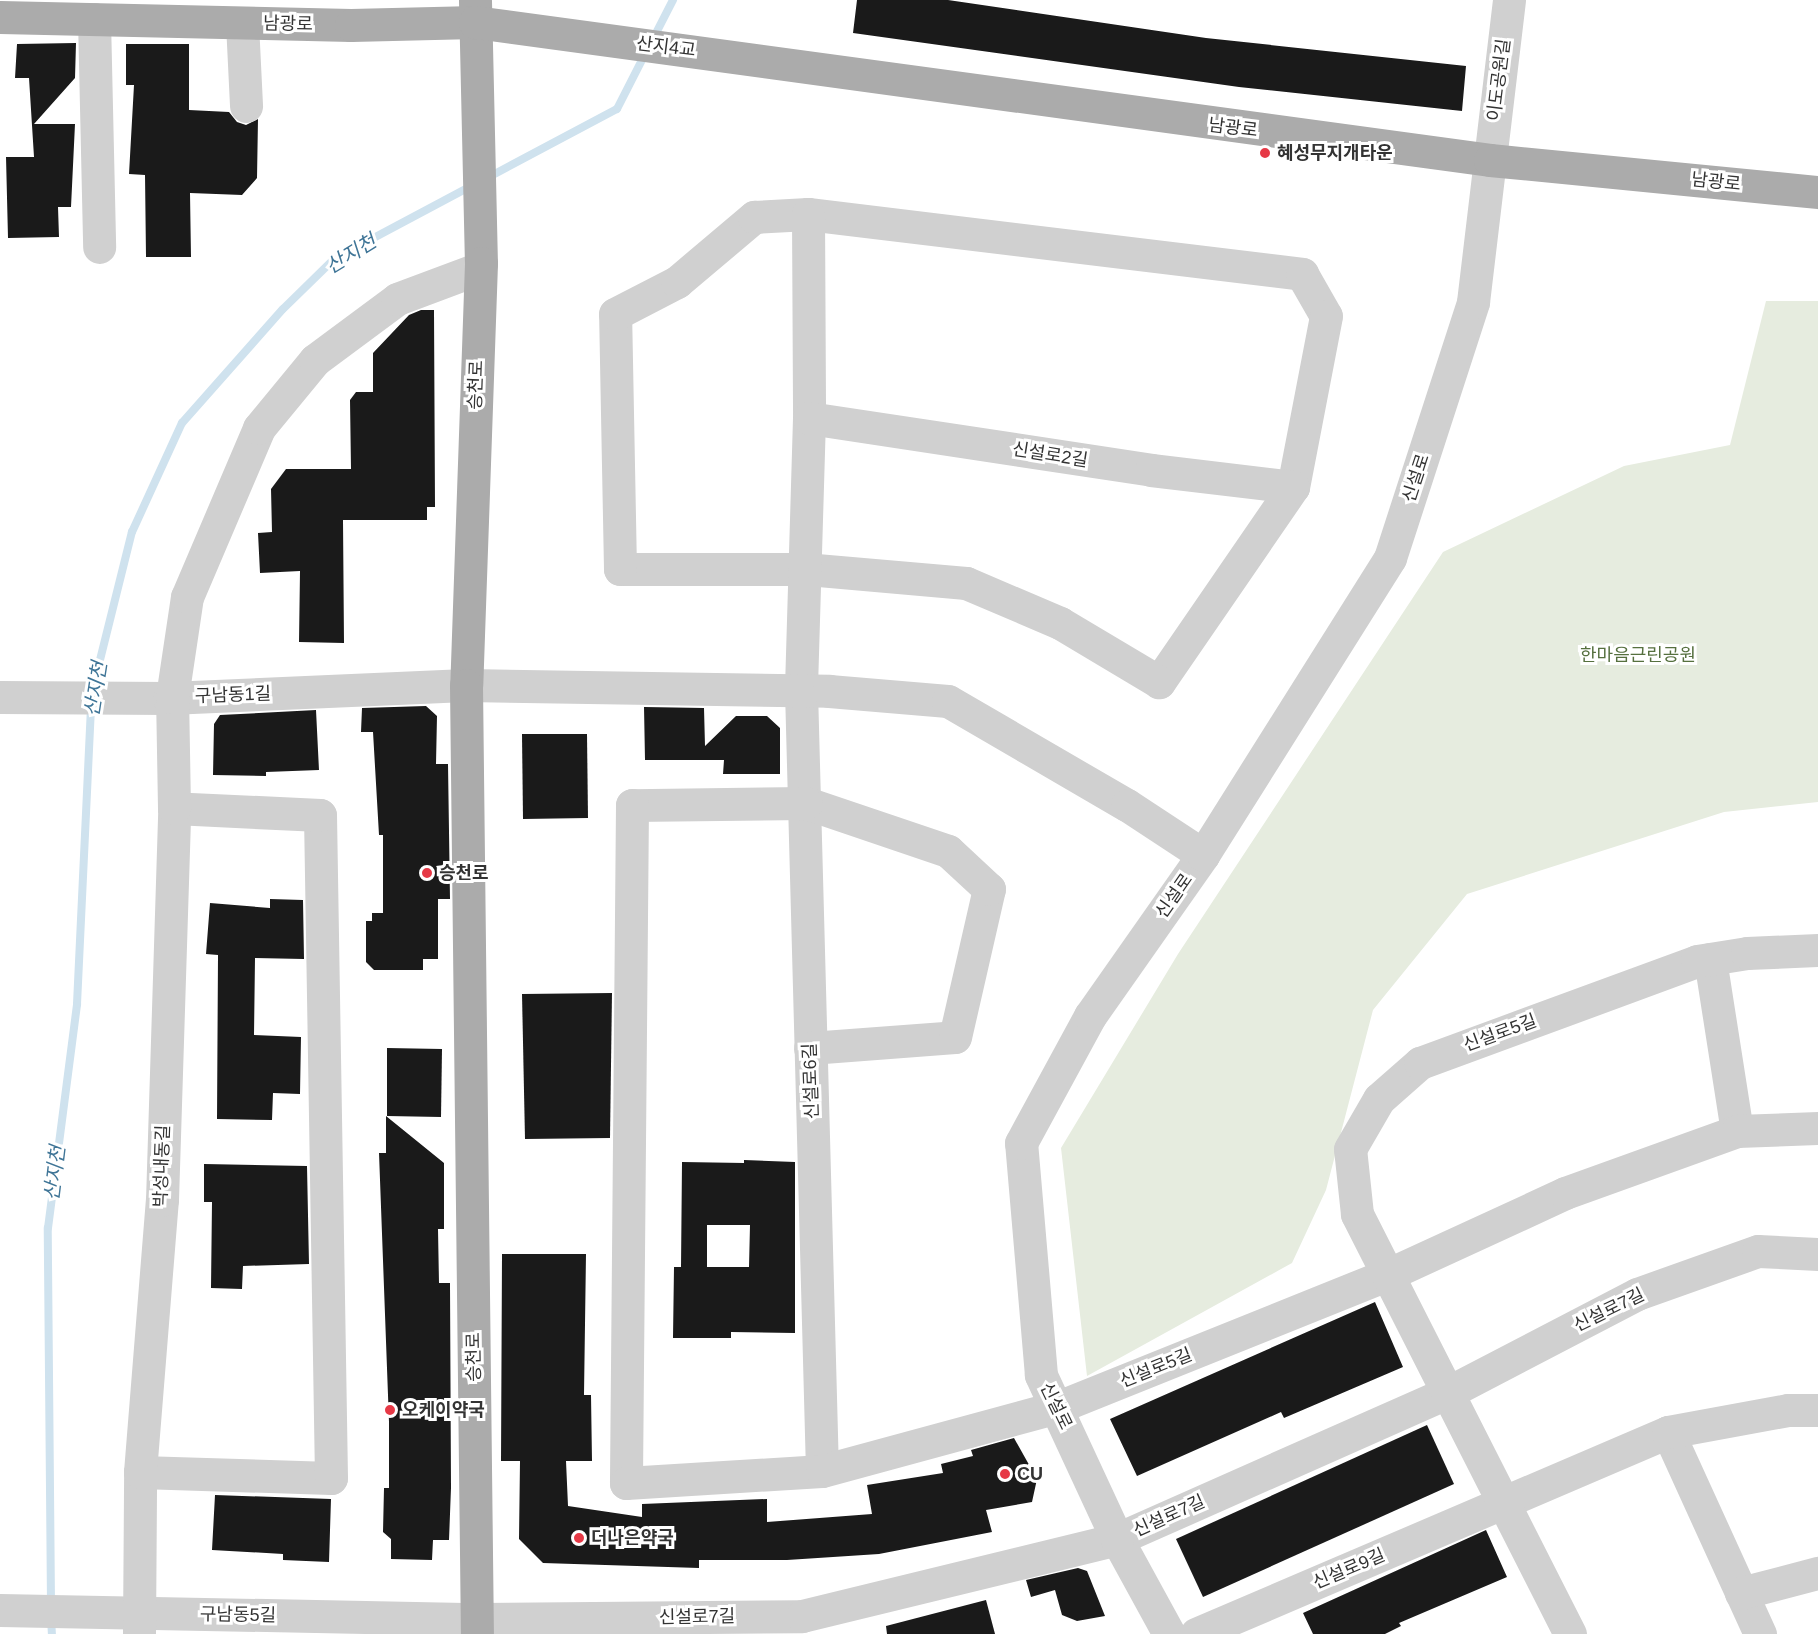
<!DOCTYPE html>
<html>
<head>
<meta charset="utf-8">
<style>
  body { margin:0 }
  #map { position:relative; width:1818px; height:1634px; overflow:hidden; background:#fff; font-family:Helvetica,"Noto Sans KR",sans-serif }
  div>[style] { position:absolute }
  .green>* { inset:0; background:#e6ecdf }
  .stream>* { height:8px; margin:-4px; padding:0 4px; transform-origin:4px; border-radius:4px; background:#cfe2ee }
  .building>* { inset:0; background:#1a1a1a }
  .minor>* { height:33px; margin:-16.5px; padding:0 16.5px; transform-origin:16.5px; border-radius:16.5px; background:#d0d0d0 }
  .major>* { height:33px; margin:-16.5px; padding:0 16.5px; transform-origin:16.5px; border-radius:16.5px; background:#ababab }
  .dots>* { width:16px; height:16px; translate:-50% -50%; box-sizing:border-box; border:3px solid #fff; border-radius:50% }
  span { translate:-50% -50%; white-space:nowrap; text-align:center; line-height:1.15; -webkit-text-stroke:6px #fff; paint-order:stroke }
  .street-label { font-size:18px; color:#333 }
  .poi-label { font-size:18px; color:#333; font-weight:700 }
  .left { translate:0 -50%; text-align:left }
  .park-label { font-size:18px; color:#56703f }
  .water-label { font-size:20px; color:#3f7597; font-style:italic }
</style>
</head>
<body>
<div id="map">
  <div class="green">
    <i style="clip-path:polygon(1766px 301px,1818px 301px,1818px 802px,1724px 812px,1467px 894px,1373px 1010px,1326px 1190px,1292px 1263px,1087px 1376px,1061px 1148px,1178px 954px,1443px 552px,1624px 466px,1730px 445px)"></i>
  </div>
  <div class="stream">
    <i style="left:653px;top:39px;width:44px;rotate:-62.9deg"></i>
    <i style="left:487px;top:178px;width:147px;rotate:-28deg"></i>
    <i style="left:617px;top:109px;width:62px;rotate:-63deg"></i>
    <i style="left:92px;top:692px;width:165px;rotate:-76deg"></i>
    <i style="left:132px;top:532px;width:120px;rotate:-65.4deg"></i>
    <i style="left:182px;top:423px;width:152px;rotate:-48.5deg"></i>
    <i style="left:283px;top:309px;width:71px;rotate:-44.4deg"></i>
    <i style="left:334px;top:259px;width:157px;rotate:-28deg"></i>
    <i style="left:51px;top:1604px;width:376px;rotate:-90.5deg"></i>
    <i style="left:48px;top:1228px;width:226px;rotate:-82.6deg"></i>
    <i style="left:77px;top:1004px;width:300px;rotate:-87.3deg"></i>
    <i style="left:51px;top:1617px;width:17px;rotate:87deg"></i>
  </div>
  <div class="building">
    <i style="clip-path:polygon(857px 0,948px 0,1206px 38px,1466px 66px,1462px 111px,1239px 87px,853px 33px)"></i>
    <i style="clip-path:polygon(76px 43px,75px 78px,34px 124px,75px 124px,71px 207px,58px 207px,59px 237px,8px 238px,6px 157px,34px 157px,29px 78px,15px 78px,17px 44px)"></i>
    <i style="clip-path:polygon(126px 44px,189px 44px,189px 110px,229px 112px,237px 122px,246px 125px,258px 119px,257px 178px,242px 195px,190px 193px,191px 257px,146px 257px,145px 175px,129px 174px,134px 85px,126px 85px)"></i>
    <i style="clip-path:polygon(421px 310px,434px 310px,435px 507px,427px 507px,427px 520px,343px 520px,344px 643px,299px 642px,300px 571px,260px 573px,258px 533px,272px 532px,271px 489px,286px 469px,351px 469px,350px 400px,356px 392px,373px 392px,373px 353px,409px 315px)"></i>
    <i style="clip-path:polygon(426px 706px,437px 716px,436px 764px,448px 764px,450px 899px,438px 899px,438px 959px,423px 959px,423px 970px,374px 970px,366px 962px,366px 921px,372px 921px,372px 913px,383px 913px,383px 835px,379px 835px,373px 732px,361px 732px,362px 708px)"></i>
    <i style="clip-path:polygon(644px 707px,704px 708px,705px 746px,736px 716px,767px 716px,780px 728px,780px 774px,723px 774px,724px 760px,645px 760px)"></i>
    <i style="clip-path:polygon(316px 710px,319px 770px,266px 772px,266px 776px,213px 775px,214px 724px,220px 715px)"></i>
    <i style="clip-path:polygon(522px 734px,587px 734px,588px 818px,523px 819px)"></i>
    <i style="clip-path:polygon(270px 899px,303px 900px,304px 959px,255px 958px,254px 1035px,301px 1037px,300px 1094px,273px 1093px,272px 1120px,217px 1119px,218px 955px,206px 954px,210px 903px,270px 908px)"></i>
    <i style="clip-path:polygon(612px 993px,610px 1138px,525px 1139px,522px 994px)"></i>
    <i style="clip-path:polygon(387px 1048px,442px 1049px,441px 1117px,387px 1116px)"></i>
    <i style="clip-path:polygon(386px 1116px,444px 1163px,444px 1229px,438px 1229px,439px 1283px,450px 1283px,451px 1488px,449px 1540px,433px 1540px,432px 1560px,391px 1559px,391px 1539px,383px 1532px,384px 1488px,389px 1488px,389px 1422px,379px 1153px,386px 1153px)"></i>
    <i style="clip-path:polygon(evenodd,744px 1160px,795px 1162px,795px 1333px,731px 1332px,731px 1338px,673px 1338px,674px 1267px,681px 1267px,682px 1162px,744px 1163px,744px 1160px,707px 1225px,750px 1225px,749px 1267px,707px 1267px,707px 1225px)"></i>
    <i style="clip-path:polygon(204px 1164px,307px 1166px,309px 1264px,243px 1266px,242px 1289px,211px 1288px,212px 1202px,204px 1202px)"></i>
    <i style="clip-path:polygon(502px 1254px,586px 1254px,584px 1395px,591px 1395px,592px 1461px,566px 1461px,568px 1506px,642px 1517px,642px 1504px,767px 1499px,767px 1522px,872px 1514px,867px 1485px,943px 1473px,941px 1464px,973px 1456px,971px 1450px,1014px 1438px,1037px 1479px,1032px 1502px,986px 1510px,992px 1532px,879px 1554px,787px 1560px,699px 1560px,699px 1568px,543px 1563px,519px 1539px,520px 1461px,501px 1461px)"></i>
    <i style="clip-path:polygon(1375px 1302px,1403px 1367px,1284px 1418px,1281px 1412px,1137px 1476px,1110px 1419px)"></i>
    <i style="clip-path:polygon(1427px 1425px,1454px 1484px,1203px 1597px,1176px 1539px)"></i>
    <i style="clip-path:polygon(215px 1495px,331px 1499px,329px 1562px,283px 1560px,283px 1554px,212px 1550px)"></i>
    <i style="clip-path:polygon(1486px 1530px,1507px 1577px,1399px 1623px,1401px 1626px,1385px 1634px,1313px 1634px,1303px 1613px)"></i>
    <i style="clip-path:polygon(1078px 1568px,1087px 1571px,1105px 1616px,1077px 1621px,1062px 1615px,1055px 1590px,1031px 1597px,1026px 1580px)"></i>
    <i style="clip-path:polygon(986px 1600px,995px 1634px,887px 1634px,886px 1626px)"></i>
  </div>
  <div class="minor">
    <i style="left:94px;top:19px;width:228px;rotate:88.7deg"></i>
    <i style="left:242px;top:23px;width:83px;rotate:87.2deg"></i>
    <i style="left:808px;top:214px;width:498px;rotate:6.9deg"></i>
    <i style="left:1302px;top:274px;width:48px;rotate:60.3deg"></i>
    <i style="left:1326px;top:316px;width:174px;rotate:100.9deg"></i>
    <i style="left:1293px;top:487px;width:237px;rotate:124.5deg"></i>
    <i style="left:1159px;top:682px;width:115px;rotate:-149.2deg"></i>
    <i style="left:1060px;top:623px;width:102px;rotate:-156.9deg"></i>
    <i style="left:966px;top:583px;width:162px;rotate:-175deg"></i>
    <i style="left:805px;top:569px;width:185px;rotate:180deg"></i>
    <i style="left:620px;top:569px;width:255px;rotate:-91.1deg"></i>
    <i style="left:615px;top:314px;width:70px;rotate:-27.3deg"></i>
    <i style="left:677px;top:282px;width:101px;rotate:-40.2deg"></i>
    <i style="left:754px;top:217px;width:54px;rotate:-3.2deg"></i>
    <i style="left:808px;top:214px;width:204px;rotate:89.7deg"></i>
    <i style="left:809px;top:418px;width:272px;rotate:91.7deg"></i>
    <i style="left:801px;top:690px;width:781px;rotate:88.46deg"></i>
    <i style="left:809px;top:418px;width:346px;rotate:8.6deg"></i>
    <i style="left:1151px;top:470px;width:143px;rotate:6.8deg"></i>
    <i style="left:0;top:697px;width:169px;rotate:0.3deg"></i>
    <i style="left:169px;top:698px;width:297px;rotate:-2.5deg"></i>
    <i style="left:466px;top:685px;width:363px;rotate:0.9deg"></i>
    <i style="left:829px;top:691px;width:119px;rotate:4.8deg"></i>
    <i style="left:948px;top:701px;width:207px;rotate:30.2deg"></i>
    <i style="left:1127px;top:805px;width:91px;rotate:33.3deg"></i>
    <i style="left:1710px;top:959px;width:174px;rotate:81.1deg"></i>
    <i style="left:810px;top:1048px;width:145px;rotate:-4.3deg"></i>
    <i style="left:955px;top:1037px;width:152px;rotate:-77.1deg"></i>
    <i style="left:989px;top:889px;width:56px;rotate:-137.2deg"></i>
    <i style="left:948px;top:851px;width:150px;rotate:-161.3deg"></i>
    <i style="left:806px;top:803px;width:174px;rotate:179.3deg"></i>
    <i style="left:632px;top:805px;width:678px;rotate:90.51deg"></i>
    <i style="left:626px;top:1483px;width:196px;rotate:-3.5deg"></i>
    <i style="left:822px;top:1471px;width:245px;rotate:-15.2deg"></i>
    <i style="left:1058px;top:1407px;width:354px;rotate:-21.9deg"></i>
    <i style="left:1387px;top:1275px;width:196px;rotate:-24.7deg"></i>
    <i style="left:1565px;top:1193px;width:183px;rotate:-19.8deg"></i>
    <i style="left:1737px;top:1131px;width:81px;rotate:-2.1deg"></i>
    <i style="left:1668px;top:1432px;width:222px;rotate:65.5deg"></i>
    <i style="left:140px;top:1472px;width:191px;rotate:1.8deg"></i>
    <i style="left:331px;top:1478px;width:663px;rotate:-90.95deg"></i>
    <i style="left:320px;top:815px;width:146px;rotate:-177.3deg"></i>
    <i style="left:1741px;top:1593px;width:80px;rotate:-14.6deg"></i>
    <i style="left:0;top:1610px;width:477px;rotate:1.1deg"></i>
    <i style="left:477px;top:1619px;width:325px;rotate:-0.5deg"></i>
    <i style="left:802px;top:1616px;width:324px;rotate:-13.7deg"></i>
    <i style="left:1117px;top:1539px;width:361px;rotate:-23.9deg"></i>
    <i style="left:1447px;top:1393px;width:214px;rotate:-27.5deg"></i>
    <i style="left:1637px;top:1294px;width:128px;rotate:-19.6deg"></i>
    <i style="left:1758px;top:1251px;width:60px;rotate:2.9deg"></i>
    <i style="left:139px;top:1634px;width:162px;rotate:-89.6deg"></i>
    <i style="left:140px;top:1472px;width:273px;rotate:-85.4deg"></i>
    <i style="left:162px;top:1200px;width:392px;rotate:-88.2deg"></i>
    <i style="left:174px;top:808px;width:111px;rotate:-91deg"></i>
    <i style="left:172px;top:697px;width:101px;rotate:-81.5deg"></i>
    <i style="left:187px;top:597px;width:184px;rotate:-66.9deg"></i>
    <i style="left:259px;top:428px;width:88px;rotate:-50.5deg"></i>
    <i style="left:315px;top:360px;width:102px;rotate:-36.6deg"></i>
    <i style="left:397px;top:299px;width:89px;rotate:-20.5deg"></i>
    <i style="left:1169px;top:1634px;width:108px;rotate:-118.7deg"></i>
    <i style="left:1117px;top:1539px;width:181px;rotate:-114.9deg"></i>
    <i style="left:1041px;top:1375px;width:233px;rotate:-94.9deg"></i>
    <i style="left:1021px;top:1143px;width:145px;rotate:-61.5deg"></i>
    <i style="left:1090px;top:1016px;width:197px;rotate:-54.9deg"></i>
    <i style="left:1203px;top:855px;width:351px;rotate:-57.8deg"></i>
    <i style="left:1390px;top:558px;width:269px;rotate:-72deg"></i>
    <i style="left:1473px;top:302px;width:304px;rotate:-83.2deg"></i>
    <i style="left:1196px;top:1634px;width:513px;rotate:-23.17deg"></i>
    <i style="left:1668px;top:1432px;width:122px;rotate:-10.4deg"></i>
    <i style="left:1788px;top:1410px;width:30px"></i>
    <i style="left:1570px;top:1634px;width:471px;rotate:-116.9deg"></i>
    <i style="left:1357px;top:1214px;width:65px;rotate:-96.1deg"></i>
    <i style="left:1350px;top:1149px;width:58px;rotate:-59.9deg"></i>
    <i style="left:1379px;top:1099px;width:55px;rotate:-41.3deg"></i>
    <i style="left:1420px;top:1063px;width:295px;rotate:-20.2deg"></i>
    <i style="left:1697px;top:961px;width:51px;rotate:-9.1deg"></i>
    <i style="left:1747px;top:953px;width:71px;rotate:-2.4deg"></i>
  </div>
  <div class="major">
    <i style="left:475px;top:1px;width:262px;rotate:88.7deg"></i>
    <i style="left:481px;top:263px;width:422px;rotate:92deg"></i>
    <i style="left:466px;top:685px;width:949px;rotate:89.34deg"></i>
    <i style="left:0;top:17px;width:351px;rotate:1.3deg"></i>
    <i style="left:351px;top:25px;width:124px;rotate:-1.4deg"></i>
    <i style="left:475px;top:22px;width:1024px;rotate:7.74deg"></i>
    <i style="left:1490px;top:160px;width:330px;rotate:5.6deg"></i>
  </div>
  <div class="dots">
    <i style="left:1265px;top:153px;background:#e63946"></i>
    <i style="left:427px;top:873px;background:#e63946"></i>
    <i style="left:390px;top:1410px;background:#e63946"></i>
    <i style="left:1005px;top:1474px;background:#e63946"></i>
    <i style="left:579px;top:1538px;background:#e63946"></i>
  </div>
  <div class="street-label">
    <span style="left:288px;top:24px;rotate:1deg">남광로</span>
    <span style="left:666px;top:47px;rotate:7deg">산지4교</span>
    <span style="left:1499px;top:80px;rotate:-83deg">이도공원길</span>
    <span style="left:1233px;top:128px;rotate:7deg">남광로</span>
    <span style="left:1716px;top:182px;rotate:6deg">남광로</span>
    <span style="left:476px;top:385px;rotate:-88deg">승천로</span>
    <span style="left:1050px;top:455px;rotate:9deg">신설로2길</span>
    <span style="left:1416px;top:478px;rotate:-72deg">신설로</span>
    <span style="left:233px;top:695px;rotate:-2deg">구남동1길</span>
    <span style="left:1174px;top:896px;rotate:-55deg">신설로</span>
    <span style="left:1500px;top:1033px;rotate:-20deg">신설로5길</span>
    <span style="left:811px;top:1081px;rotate:-92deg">신설로6길</span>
    <span style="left:162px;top:1166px;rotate:-88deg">박성내동길</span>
    <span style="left:1609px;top:1310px;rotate:-26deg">신설로7길</span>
    <span style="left:474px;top:1357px;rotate:-91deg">승천로</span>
    <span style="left:1156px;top:1368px;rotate:-22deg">신설로5길</span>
    <span style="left:1056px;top:1406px;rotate:64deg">신설로</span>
    <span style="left:1169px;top:1516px;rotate:-24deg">신설로7길</span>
    <span style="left:1349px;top:1569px;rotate:-23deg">신설로9길</span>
    <span style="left:238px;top:1615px;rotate:1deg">구남동5길</span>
    <span style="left:697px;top:1617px;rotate:-1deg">신설로7길</span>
  </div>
  <div class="poi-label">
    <span class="left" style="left:1277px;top:153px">혜성무지개타운</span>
    <span class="left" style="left:439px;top:873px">승천로</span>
    <span class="left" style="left:402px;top:1410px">오케이약국</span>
    <span class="left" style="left:1017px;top:1474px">CU</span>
    <span class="left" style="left:591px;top:1538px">더나은약국</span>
  </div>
  <div class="park-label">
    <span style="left:1638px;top:655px">한마음근린공원</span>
  </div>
  <div class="water-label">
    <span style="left:351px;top:254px;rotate:-32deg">산지천</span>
    <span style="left:96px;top:689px;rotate:-81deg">산지천</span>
    <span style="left:55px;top:1173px;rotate:-83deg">산지천</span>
  </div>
</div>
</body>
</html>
